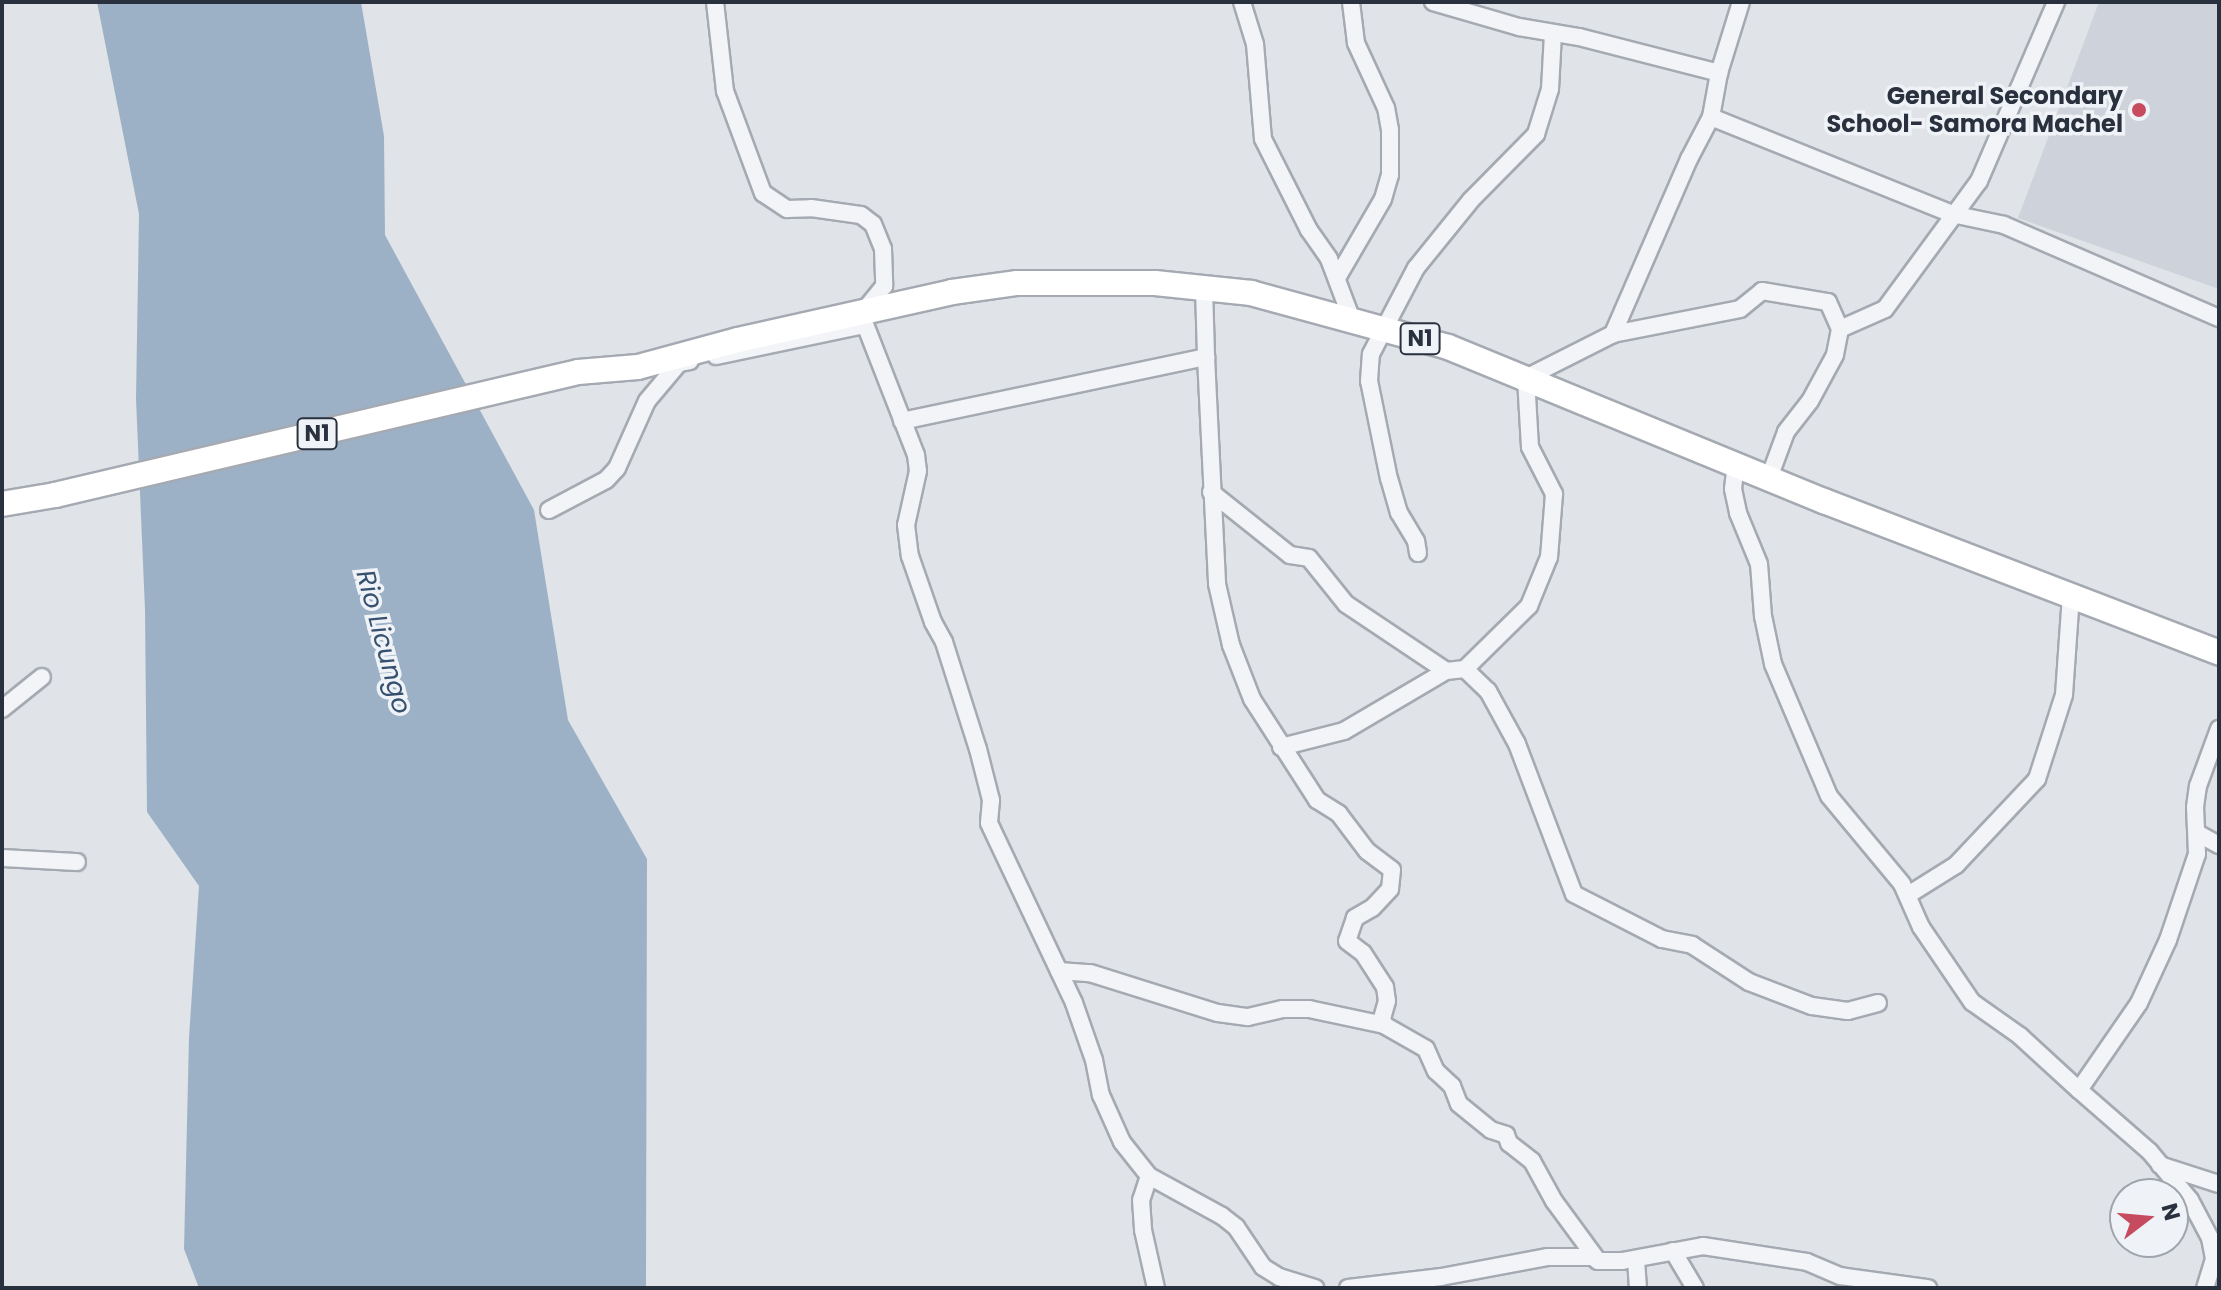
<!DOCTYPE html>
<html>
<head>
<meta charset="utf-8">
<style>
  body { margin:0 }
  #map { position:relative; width:2221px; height:1290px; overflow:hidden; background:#e0e3e8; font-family:Poppins,sans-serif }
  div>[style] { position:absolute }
  .built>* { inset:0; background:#ced2da }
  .water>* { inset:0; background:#9db1c6 }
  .roads { filter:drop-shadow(2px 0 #a5aab2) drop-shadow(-2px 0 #a5aab2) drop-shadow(0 2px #a5aab2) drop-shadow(0 -2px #a5aab2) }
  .minor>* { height:16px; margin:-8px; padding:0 8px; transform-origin:8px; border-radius:8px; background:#f2f4f7 }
  .highway>* { height:24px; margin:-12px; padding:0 12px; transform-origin:12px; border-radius:12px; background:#fff }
  .dots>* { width:22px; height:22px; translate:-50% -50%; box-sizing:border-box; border:4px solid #eff2f6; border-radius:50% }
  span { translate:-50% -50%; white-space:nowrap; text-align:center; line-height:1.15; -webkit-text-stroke:7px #eff2f6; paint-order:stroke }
  .shield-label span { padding:2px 6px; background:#eff2f6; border:2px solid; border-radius:6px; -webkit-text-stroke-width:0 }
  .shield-label { font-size:22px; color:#29313f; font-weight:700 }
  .poi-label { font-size:24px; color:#29313f; font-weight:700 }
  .right { translate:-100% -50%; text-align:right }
  .water-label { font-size:26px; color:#365070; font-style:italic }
  .frame { position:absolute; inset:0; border:4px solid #29313f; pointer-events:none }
  .north { position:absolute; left:2109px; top:1178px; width:80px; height:80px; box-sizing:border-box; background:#eff2f6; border:2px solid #a0a5ad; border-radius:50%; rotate:74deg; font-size:22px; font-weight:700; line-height:32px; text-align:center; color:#29313f }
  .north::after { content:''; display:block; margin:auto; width:28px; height:36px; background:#c74b5e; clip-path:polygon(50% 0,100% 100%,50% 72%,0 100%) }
</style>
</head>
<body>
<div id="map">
  <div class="built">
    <i style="clip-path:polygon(2099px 2px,2219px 2px,2219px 289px,2018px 218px)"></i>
  </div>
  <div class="water">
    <i style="clip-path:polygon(97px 2px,361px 2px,384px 136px,385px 235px,534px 510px,568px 720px,647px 859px,646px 1288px,199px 1288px,184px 1249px,189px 1038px,199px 886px,147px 812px,145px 610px,136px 399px,139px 214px)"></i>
  </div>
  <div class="roads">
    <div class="minor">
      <i style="left:715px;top:2px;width:90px;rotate:83.6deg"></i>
      <i style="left:725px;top:91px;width:109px;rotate:69.6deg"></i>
      <i style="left:763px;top:193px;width:29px;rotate:34deg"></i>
      <i style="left:787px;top:209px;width:24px;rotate:-2deg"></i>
      <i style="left:811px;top:208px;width:50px;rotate:8deg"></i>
      <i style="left:861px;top:215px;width:15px;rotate:37deg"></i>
      <i style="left:873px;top:224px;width:27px;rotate:68deg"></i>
      <i style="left:883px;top:249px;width:37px;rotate:88deg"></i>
      <i style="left:884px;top:286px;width:36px;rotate:129deg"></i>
      <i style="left:861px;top:314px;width:151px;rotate:68.7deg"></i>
      <i style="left:916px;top:455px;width:16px;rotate:83deg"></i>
      <i style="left:918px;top:471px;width:55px;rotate:102.5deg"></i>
      <i style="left:906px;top:525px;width:31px;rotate:83deg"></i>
      <i style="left:910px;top:556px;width:70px;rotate:70.8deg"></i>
      <i style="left:933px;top:622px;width:23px;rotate:61deg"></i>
      <i style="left:944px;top:642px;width:112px;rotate:72.4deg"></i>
      <i style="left:978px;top:749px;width:53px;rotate:75.7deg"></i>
      <i style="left:991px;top:800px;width:23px;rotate:95deg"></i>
      <i style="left:989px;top:823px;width:199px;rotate:64.7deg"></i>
      <i style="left:1074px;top:1003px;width:60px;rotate:70.7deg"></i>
      <i style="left:1094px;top:1060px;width:36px;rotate:79deg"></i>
      <i style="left:1101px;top:1095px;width:51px;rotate:65.9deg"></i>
      <i style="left:1122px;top:1142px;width:43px;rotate:51.5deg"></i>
      <i style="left:1149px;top:1176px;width:83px;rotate:28.7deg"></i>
      <i style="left:1222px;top:1216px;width:18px;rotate:38deg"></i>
      <i style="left:1236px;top:1227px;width:48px;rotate:56deg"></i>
      <i style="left:1263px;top:1267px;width:19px;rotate:32deg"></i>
      <i style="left:1279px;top:1277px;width:38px;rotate:17deg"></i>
      <i style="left:1242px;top:2px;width:44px;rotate:72.8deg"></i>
      <i style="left:1255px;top:44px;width:95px;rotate:85.2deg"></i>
      <i style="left:1263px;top:139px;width:102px;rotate:63.2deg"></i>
      <i style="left:1309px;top:230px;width:35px;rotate:55deg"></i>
      <i style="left:1329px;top:259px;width:65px;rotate:69.3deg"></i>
      <i style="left:1433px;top:2px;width:90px;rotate:16.2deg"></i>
      <i style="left:1519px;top:27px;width:61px;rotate:9.5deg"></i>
      <i style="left:1579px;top:37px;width:145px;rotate:14.4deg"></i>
      <i style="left:1719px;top:73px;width:45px;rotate:100.3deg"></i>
      <i style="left:1711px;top:117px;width:47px;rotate:117.6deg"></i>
      <i style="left:1689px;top:159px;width:191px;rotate:113.5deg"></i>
      <i style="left:1613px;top:334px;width:97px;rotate:153.2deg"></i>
      <i style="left:1526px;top:378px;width:69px;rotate:86.7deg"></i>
      <i style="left:1530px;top:447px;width:53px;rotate:62.9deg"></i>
      <i style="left:1554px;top:494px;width:63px;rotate:94.5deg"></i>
      <i style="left:1549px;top:557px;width:53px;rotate:112.2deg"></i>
      <i style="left:1529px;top:606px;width:90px;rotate:135.5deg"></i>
      <i style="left:1719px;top:73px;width:74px;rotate:-72.8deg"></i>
      <i style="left:1711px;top:117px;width:260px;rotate:21.9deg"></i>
      <i style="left:1952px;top:214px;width:53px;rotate:11.9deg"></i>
      <i style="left:2004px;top:225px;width:234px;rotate:23.4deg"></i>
      <i style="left:1337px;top:278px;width:91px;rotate:-59.8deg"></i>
      <i style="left:1383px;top:199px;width:25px;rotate:-74deg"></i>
      <i style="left:1390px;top:175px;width:45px;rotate:-90deg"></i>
      <i style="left:1390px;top:130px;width:22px;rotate:-100deg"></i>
      <i style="left:1386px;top:108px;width:72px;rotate:-114.8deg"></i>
      <i style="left:1356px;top:43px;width:41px;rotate:-97deg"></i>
      <i style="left:1204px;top:288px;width:69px;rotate:88.3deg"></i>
      <i style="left:1840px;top:329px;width:49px;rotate:-24deg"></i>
      <i style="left:1885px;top:309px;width:159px;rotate:-53.7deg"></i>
      <i style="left:1979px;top:181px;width:195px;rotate:-66.7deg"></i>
      <i style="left:1613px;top:334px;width:129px;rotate:-11.1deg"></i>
      <i style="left:1740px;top:309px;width:28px;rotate:-39deg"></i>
      <i style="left:1762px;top:291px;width:67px;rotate:9.5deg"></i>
      <i style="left:1828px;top:302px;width:30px;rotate:66deg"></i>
      <i style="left:1840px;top:329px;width:26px;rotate:101deg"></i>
      <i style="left:1835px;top:355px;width:52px;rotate:118.5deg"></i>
      <i style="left:1810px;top:401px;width:39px;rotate:128deg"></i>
      <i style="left:1786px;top:432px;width:49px;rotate:110.3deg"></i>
      <i style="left:716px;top:356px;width:151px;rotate:-11.8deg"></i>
      <i style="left:902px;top:421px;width:311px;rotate:-11.9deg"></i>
      <i style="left:1206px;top:357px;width:227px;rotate:87.2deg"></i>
      <i style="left:1217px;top:584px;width:63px;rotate:77.1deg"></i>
      <i style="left:1231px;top:645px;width:58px;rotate:68.7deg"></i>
      <i style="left:1252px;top:699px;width:120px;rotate:57.2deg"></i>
      <i style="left:1317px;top:800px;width:26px;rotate:32deg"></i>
      <i style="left:1339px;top:814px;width:46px;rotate:52.9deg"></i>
      <i style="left:1367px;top:851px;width:31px;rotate:37deg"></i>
      <i style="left:1392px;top:870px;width:19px;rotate:96deg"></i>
      <i style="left:1390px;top:889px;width:26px;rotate:133deg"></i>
      <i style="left:1372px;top:908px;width:20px;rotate:150deg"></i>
      <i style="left:1355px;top:918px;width:24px;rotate:109deg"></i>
      <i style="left:1347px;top:941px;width:20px;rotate:37deg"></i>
      <i style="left:1363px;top:953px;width:40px;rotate:57.1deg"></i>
      <i style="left:1385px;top:987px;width:14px;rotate:82deg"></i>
      <i style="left:1387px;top:1001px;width:18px;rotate:106deg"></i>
      <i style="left:1382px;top:1018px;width:7px;rotate:74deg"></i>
      <i style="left:1384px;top:1025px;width:48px;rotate:29.7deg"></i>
      <i style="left:1426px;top:1049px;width:24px;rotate:66deg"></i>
      <i style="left:1436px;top:1071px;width:22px;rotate:43deg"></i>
      <i style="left:1452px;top:1086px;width:19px;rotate:69deg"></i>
      <i style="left:1459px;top:1104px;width:41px;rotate:39.1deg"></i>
      <i style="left:1491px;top:1130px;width:16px;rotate:18deg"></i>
      <i style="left:1506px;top:1135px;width:9px;rotate:69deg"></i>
      <i style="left:1509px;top:1143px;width:29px;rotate:38deg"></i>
      <i style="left:1532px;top:1161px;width:46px;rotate:61.2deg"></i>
      <i style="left:1554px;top:1201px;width:74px;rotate:53.7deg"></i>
      <i style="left:1736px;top:464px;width:25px;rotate:97deg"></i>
      <i style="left:1733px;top:489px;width:25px;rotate:78deg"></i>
      <i style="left:1738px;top:513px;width:55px;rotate:67.6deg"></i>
      <i style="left:1759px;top:564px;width:52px;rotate:85.6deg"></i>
      <i style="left:1763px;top:616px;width:49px;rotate:78.2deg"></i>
      <i style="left:1773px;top:664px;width:143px;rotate:67deg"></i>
      <i style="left:1829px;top:796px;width:114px;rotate:50.3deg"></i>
      <i style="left:1902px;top:884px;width:47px;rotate:66.2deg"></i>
      <i style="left:1921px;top:927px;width:91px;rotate:55.8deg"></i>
      <i style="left:1972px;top:1002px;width:59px;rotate:35.3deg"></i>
      <i style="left:2020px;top:1036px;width:80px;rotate:42.5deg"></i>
      <i style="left:2079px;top:1090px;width:106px;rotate:-55.4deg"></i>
      <i style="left:2139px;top:1003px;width:69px;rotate:-65.3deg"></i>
      <i style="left:2168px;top:940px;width:91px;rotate:-71.4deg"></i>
      <i style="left:2197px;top:854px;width:47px;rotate:-92.4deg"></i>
      <i style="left:2195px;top:807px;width:21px;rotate:-82deg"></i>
      <i style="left:2198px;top:786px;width:61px;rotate:-69.8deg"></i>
      <i style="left:1211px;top:492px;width:101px;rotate:38.6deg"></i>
      <i style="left:1290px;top:555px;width:19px;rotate:9deg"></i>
      <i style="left:1309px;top:558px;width:59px;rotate:51.2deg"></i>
      <i style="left:1346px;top:604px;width:120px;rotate:33.8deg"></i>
      <i style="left:549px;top:510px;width:64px;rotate:-27.8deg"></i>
      <i style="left:606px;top:480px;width:16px;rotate:-47deg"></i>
      <i style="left:617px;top:468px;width:73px;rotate:-65.9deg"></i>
      <i style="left:647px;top:401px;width:50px;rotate:-49.9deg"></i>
      <i style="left:679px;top:363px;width:11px;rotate:-10deg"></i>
      <i style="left:1418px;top:553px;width:12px;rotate:-99deg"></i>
      <i style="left:1416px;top:541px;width:33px;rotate:-121deg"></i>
      <i style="left:1399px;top:513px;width:35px;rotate:-106deg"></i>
      <i style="left:1389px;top:479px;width:100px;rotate:-101.5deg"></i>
      <i style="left:1369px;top:381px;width:27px;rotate:-86deg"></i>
      <i style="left:1371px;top:354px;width:97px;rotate:-62.4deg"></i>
      <i style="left:1416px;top:268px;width:87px;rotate:-51deg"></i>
      <i style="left:1471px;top:200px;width:93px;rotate:-45.4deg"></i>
      <i style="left:1536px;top:134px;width:47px;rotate:-72.7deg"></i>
      <i style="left:1550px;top:89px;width:56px;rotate:-86.9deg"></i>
      <i style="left:2px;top:709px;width:51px;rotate:-38.7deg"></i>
      <i style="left:1281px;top:747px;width:65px;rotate:-14.3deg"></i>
      <i style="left:1344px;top:731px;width:118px;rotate:-30.5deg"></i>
      <i style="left:1446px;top:671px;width:19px;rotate:-6deg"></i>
      <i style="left:1465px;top:669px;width:32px;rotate:44deg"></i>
      <i style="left:1488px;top:691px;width:60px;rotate:61.3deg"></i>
      <i style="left:1517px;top:744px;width:160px;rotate:69.2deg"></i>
      <i style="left:1574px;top:894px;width:99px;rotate:27.1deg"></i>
      <i style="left:1662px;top:939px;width:31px;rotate:11deg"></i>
      <i style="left:1692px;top:945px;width:68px;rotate:33deg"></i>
      <i style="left:1749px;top:982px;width:67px;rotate:20.9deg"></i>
      <i style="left:1812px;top:1006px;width:36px;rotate:8deg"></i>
      <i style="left:1848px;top:1011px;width:31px;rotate:-15deg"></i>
      <i style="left:2197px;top:833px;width:25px;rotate:29deg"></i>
      <i style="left:2px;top:858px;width:75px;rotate:3.1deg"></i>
      <i style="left:1908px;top:895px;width:57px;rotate:-32deg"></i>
      <i style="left:1956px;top:865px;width:118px;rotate:-46.7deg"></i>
      <i style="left:2037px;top:779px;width:88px;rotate:-72.2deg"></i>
      <i style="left:2064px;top:695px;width:99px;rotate:-86deg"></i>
      <i style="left:1059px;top:971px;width:31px;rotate:4deg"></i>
      <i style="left:1090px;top:973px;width:134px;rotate:17.4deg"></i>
      <i style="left:1218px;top:1013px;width:30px;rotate:8deg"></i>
      <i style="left:1248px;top:1017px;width:36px;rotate:-13deg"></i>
      <i style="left:1283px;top:1009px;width:26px"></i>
      <i style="left:1309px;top:1009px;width:77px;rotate:12deg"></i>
      <i style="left:2079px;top:1090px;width:94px;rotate:41.1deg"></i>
      <i style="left:2150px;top:1152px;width:62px;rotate:50.2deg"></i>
      <i style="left:2190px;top:1200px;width:43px;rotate:62.2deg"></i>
      <i style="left:2210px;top:1238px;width:21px;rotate:79deg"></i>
      <i style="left:2214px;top:1259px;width:30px;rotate:107deg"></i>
      <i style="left:2160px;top:1165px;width:62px;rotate:17.9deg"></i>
      <i style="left:1149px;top:1176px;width:25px;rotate:108deg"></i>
      <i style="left:1141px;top:1200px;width:30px;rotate:86deg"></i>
      <i style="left:1143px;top:1230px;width:59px;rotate:77.4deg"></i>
      <i style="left:1673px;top:1251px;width:43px;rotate:59.3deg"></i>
      <i style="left:1636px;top:1260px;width:28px;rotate:86deg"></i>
      <i style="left:1348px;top:1288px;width:94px;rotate:-6.7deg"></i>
      <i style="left:1441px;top:1277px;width:109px;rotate:-10.6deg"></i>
      <i style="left:1548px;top:1257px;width:45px"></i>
      <i style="left:1593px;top:1257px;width:6px;rotate:39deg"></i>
      <i style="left:1598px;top:1261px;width:24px"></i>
      <i style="left:1622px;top:1261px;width:82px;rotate:-10.5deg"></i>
      <i style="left:1703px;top:1246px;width:105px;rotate:8.7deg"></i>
      <i style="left:1807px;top:1262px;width:36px;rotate:23deg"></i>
      <i style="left:1840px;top:1276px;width:89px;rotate:7.8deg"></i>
    </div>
    <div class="highway">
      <i style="left:2px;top:504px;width:54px;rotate:-9.6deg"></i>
      <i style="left:55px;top:495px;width:537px;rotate:-13.23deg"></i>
      <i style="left:578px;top:372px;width:60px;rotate:-4.8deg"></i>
      <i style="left:638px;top:367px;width:104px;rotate:-15.1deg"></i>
      <i style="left:738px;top:340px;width:219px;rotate:-12.6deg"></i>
      <i style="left:952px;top:292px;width:66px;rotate:-7.9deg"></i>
      <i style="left:1017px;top:283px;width:138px"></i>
      <i style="left:1155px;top:283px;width:97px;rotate:5.9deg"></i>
      <i style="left:1251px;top:293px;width:204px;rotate:15.3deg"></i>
      <i style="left:1448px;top:347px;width:406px;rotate:22.3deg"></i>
      <i style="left:1824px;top:501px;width:423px;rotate:21deg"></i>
    </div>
  </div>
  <div class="dots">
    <i style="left:2139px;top:110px;background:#c74b5e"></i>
  </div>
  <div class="shield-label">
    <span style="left:1420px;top:339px">N1</span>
    <span style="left:317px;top:434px">N1</span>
  </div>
  <div class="poi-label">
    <span class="right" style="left:2123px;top:110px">General Secondary<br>School- Samora Machel</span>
  </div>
  <div class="water-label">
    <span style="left:383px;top:642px;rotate:75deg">Rio Licungo</span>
  </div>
  <div class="frame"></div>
  <div class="north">N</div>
</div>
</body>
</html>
